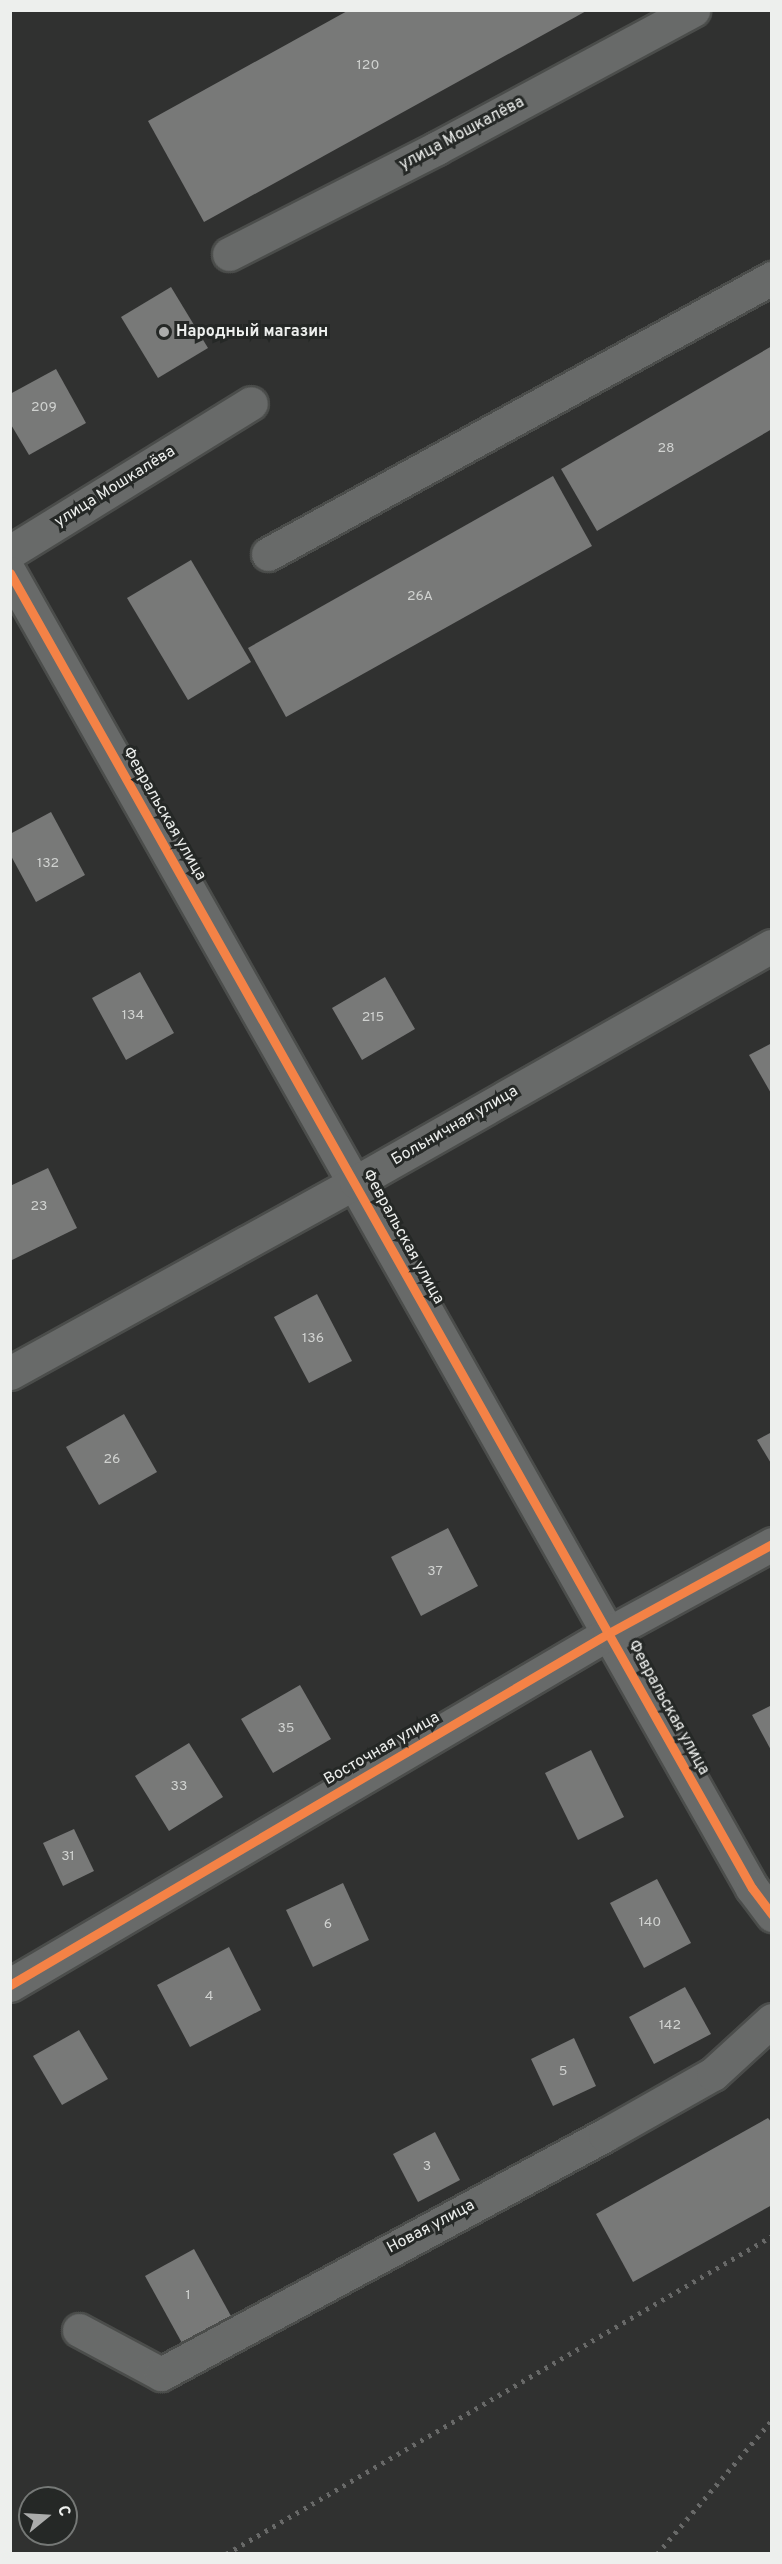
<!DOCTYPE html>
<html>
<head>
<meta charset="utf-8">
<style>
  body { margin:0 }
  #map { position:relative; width:782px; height:2564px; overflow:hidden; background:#303130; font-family:Overpass,sans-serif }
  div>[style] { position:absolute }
  .building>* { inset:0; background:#787978 }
  .roads { filter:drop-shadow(2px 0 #4b4d4b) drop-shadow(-2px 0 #4b4d4b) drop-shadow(0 2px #4b4d4b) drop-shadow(0 -2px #4b4d4b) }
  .minor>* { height:33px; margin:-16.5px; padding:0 16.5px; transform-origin:16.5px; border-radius:16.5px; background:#686a69 }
  .rail>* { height:4.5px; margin-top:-2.25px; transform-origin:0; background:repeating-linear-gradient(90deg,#686968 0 3px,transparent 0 9px) }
  .cycleway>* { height:9px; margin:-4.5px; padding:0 4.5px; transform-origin:4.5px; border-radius:4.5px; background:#f48246 }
  .dots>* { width:16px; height:16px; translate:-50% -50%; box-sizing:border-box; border:3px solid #252826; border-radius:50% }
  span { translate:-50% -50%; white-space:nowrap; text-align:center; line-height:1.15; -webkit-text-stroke:6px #252826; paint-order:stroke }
  .number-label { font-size:14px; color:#d0d2d0 }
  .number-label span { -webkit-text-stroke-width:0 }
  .street-label { font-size:16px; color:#edefed }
  .poi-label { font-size:16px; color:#edefed; font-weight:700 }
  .left { translate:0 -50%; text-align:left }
  .frame { position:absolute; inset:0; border:12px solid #edefed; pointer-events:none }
  .north { position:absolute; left:18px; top:2486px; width:60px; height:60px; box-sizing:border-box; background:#252826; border:2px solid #757876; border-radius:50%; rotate:72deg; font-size:16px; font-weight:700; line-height:24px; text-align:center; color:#edefed }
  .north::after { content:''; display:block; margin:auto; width:21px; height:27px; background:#abacab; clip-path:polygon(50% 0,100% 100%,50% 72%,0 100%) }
</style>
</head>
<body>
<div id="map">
  <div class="building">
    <i style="clip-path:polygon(349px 10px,588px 10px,204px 222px,148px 121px)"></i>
    <i style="clip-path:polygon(171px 287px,208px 348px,158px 378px,121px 317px)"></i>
    <i style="clip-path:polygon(772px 346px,772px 429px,597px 531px,561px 469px)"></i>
    <i style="clip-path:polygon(56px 369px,86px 423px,29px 455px,10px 423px,10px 394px)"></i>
    <i style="clip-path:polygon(553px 476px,592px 546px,286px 717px,248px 648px)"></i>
    <i style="clip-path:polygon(191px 560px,251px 662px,188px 700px,127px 598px)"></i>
    <i style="clip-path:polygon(51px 812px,85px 875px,36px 902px,10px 854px,10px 834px)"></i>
    <i style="clip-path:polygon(140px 972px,174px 1033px,126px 1060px,92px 998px)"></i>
    <i style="clip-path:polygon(385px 977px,415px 1029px,362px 1060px,332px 1008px)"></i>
    <i style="clip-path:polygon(772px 1043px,772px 1095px,749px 1055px)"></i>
    <i style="clip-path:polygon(48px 1168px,77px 1228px,10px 1261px,10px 1186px)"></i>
    <i style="clip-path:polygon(317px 1294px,352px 1361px,309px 1383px,274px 1317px)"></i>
    <i style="clip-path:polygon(124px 1414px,157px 1472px,99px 1505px,66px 1447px)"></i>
    <i style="clip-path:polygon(772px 1432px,772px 1465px,757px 1440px)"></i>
    <i style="clip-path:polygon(448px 1528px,478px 1586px,421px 1616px,391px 1557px)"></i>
    <i style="clip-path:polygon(300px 1685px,331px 1739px,273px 1773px,241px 1719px)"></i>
    <i style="clip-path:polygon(772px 1705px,772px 1752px,752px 1715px)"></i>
    <i style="clip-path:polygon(189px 1743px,223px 1797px,169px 1831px,135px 1776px)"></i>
    <i style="clip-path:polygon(591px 1750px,624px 1817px,578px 1840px,545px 1773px)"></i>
    <i style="clip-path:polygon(74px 1829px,94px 1871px,63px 1886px,43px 1843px)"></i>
    <i style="clip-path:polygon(657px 1879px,691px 1943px,644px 1968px,610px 1903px)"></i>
    <i style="clip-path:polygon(343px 1883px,369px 1940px,313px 1967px,286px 1910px)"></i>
    <i style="clip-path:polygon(229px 1947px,261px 2010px,190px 2047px,157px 1985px)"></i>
    <i style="clip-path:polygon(685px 1987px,711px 2034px,654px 2064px,629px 2017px)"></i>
    <i style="clip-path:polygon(79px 2030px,108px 2079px,62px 2105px,33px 2056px)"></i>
    <i style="clip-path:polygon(574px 2038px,596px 2086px,553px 2106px,531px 2059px)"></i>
    <i style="clip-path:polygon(768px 2118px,772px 2123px,772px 2205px,633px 2282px,596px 2214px)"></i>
    <i style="clip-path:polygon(435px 2132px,460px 2180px,418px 2202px,393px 2154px)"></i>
    <i style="clip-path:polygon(194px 2249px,231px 2316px,182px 2343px,145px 2276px)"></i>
  </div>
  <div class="roads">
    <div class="minor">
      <i style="left:229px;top:254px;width:233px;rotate:-27deg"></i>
      <i style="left:437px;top:148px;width:291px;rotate:-28.3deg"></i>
      <i style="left:10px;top:552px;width:283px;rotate:-31.7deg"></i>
      <i style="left:268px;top:554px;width:575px;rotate:-28.71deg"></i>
      <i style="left:10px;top:573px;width:1510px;rotate:60.57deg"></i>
      <i style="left:752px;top:1888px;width:34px;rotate:53deg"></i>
      <i style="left:10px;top:1373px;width:395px;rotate:-28.9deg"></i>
      <i style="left:356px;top:1182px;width:478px;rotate:-29.6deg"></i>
      <i style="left:10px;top:1985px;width:695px;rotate:-30.44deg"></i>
      <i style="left:609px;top:1633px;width:186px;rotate:-28.6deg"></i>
      <i style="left:79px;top:2330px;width:93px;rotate:28.2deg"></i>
      <i style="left:161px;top:2374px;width:504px;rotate:-28.29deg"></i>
      <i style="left:605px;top:2135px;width:124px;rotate:-29.5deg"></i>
      <i style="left:713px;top:2074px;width:80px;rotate:-42.5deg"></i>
    </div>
  </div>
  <div class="rail">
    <i style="left:226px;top:2554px;width:632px;rotate:-30.22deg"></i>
    <i style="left:657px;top:2554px;width:177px;rotate:-49.4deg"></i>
  </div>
  <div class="cycleway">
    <i style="left:10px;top:573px;width:1510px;rotate:60.57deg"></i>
    <i style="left:752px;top:1888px;width:34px;rotate:53deg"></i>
    <i style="left:10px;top:1985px;width:695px;rotate:-30.44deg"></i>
    <i style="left:609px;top:1633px;width:186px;rotate:-28.6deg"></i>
  </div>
  <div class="dots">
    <i style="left:164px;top:332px;background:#abacab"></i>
  </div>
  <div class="number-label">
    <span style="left:368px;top:66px">120</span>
    <span style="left:44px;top:408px">209</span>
    <span style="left:666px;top:449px">28</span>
    <span style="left:420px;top:597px">26А</span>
    <span style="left:48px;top:864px">132</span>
    <span style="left:133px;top:1016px">134</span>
    <span style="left:373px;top:1018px">215</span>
    <span style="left:39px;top:1207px">23</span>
    <span style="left:313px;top:1339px">136</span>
    <span style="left:112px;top:1460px">26</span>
    <span style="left:435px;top:1572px">37</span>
    <span style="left:286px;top:1729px">35</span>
    <span style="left:179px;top:1787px">33</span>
    <span style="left:68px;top:1857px">31</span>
    <span style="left:650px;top:1923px">140</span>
    <span style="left:328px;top:1925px">6</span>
    <span style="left:209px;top:1997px">4</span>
    <span style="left:670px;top:2026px">142</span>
    <span style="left:563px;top:2072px">5</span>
    <span style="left:427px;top:2167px">3</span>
    <span style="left:188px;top:2296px">1</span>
  </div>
  <div class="street-label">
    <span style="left:462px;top:134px;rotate:-28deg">улица Мошкалёва</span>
    <span style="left:115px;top:487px;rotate:-32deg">улица Мошкалёва</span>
    <span style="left:164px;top:814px;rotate:60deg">Февральская улица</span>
    <span style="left:455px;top:1126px;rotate:-30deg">Больничная улица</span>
    <span style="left:403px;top:1237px;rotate:61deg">Февральская улица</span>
    <span style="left:668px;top:1708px;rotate:61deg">Февральская улица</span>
    <span style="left:382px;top:1749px;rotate:-30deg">Восточная улица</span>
    <span style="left:431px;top:2227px;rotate:-28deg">Новая улица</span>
  </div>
  <div class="poi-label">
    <span class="left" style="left:176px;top:332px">Народный магазин</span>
  </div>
  <div class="frame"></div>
  <div class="north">С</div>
</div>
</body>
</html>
